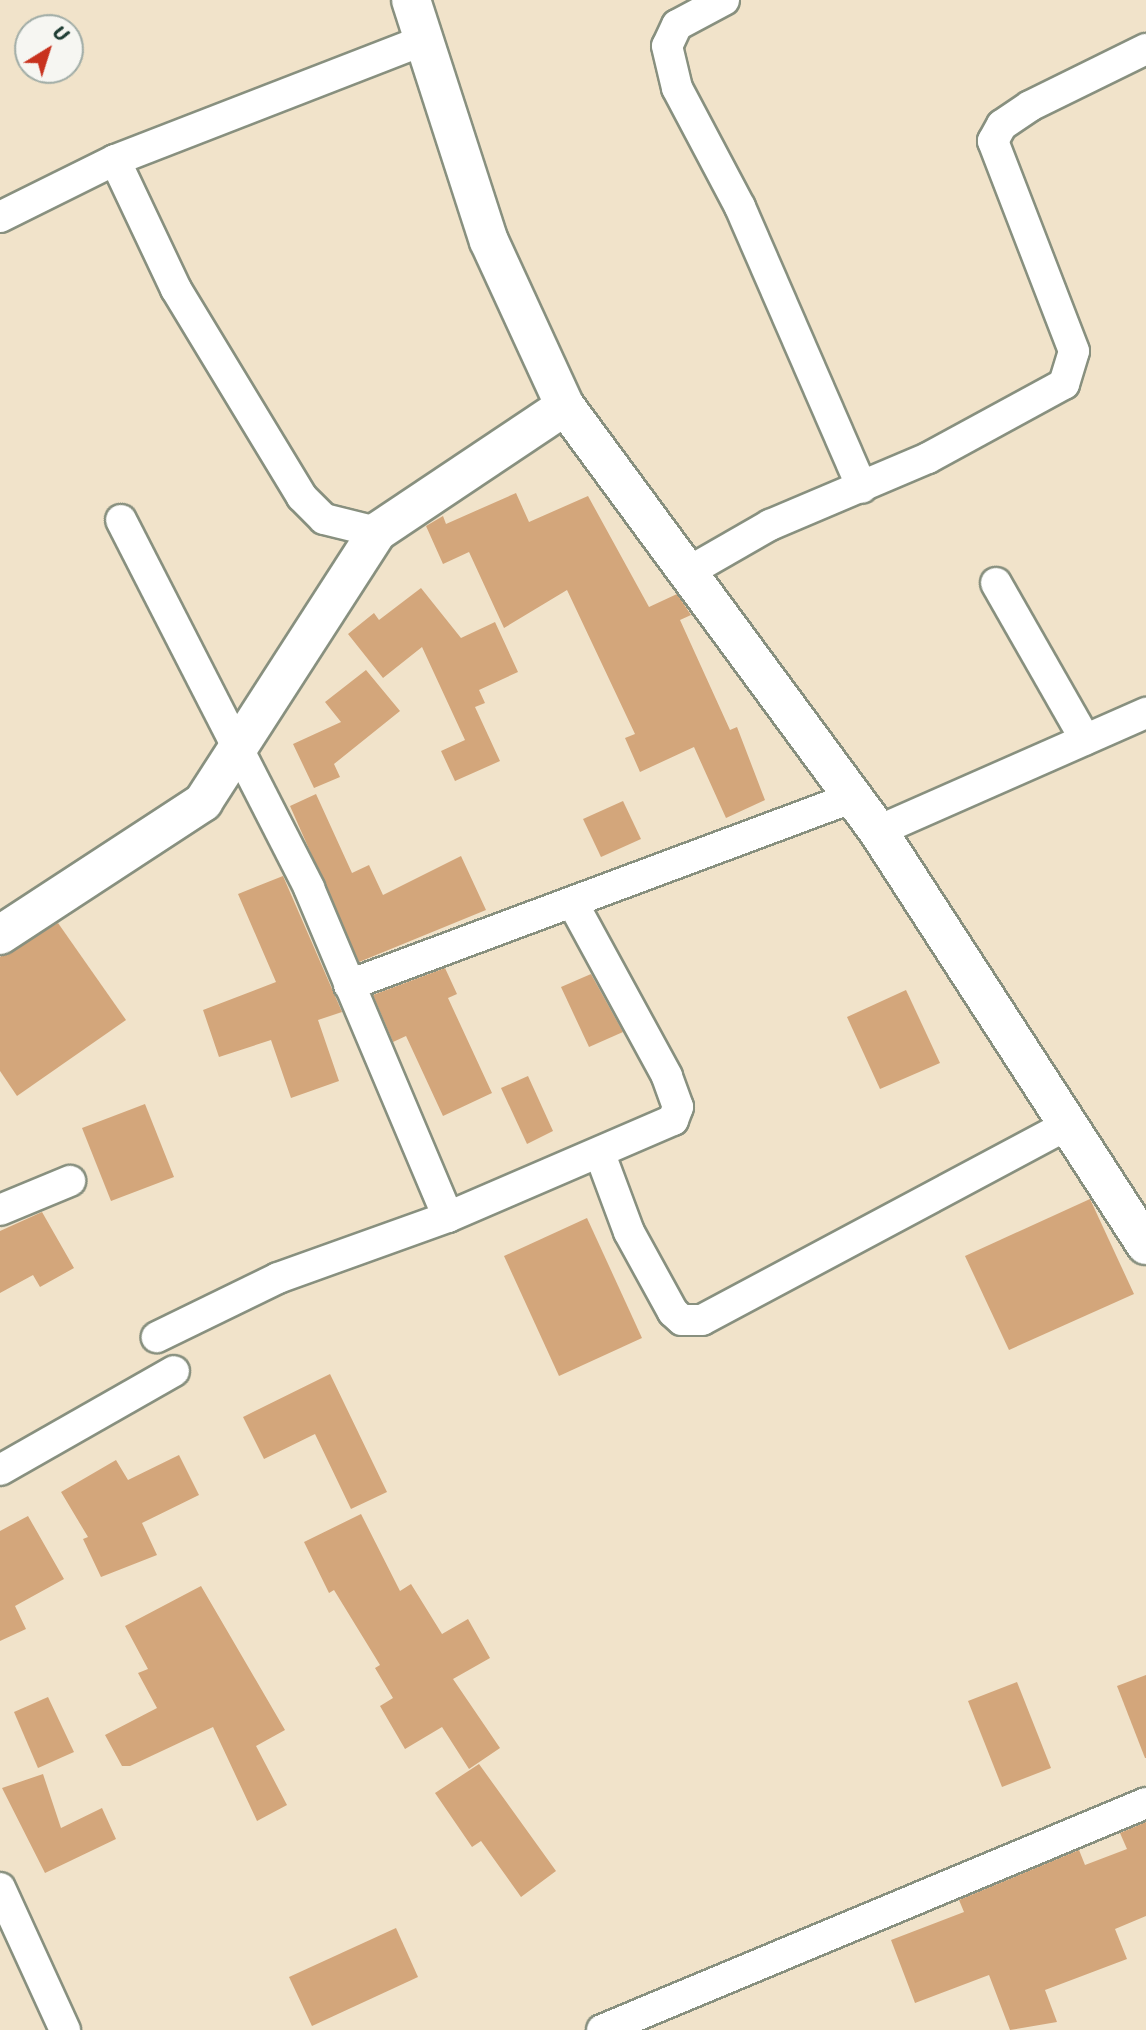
<!DOCTYPE html>
<html>
<head>
<meta charset="utf-8">
<style>
  body { margin:0 }
  #map { position:relative; width:1146px; height:2030px; overflow:hidden; background:#f1e3ca; font-family:Sriracha,sans-serif }
  div>[style] { position:absolute }
  .building>* { inset:0; background:#d3a67b }
  .roads { filter:drop-shadow(2px 0 #88907f) drop-shadow(-2px 0 #88907f) drop-shadow(0 2px #88907f) drop-shadow(0 -2px #88907f) }
  .street>* { height:30px; margin:-15px; padding:0 15px; transform-origin:15px; border-radius:15px; background:#fff }
  .secondary>* { height:38px; margin:-19px; padding:0 19px; transform-origin:19px; border-radius:19px; background:#fff }
  span { translate:-50% -50%; white-space:nowrap; text-align:center; line-height:1.15; -webkit-text-stroke:7px #f6f6f2; paint-order:stroke }
  .north { position:absolute; left:14px; top:14px; width:70px; height:70px; box-sizing:border-box; background:#f6f6f2; border:2px solid #a0aca6; border-radius:50%; rotate:38deg; font-size:19px; font-weight:700; line-height:28px; text-align:center; color:#1f3d34 }
  .north::after { content:''; display:block; margin:auto; width:24px; height:32px; background:#c8321e; clip-path:polygon(50% 0,100% 100%,50% 72%,0 100%) }
</style>
</head>
<body>
<div id="map">
  <div class="building">
    <i style="clip-path:polygon(516px 493px,529px 522px,588px 496px,649px 607px,677px 594px,691px 615px,680px 620px,730px 730px,737px 727px,765px 800px,726px 818px,694px 747px,640px 772px,625px 738px,635px 734px,567px 590px,504px 628px,469px 552px,443px 564px,426px 526px,443px 516px,446px 524px)"></i>
    <i style="clip-path:polygon(421px 588px,461px 638px,495px 622px,518px 672px,479px 690px,485px 703px,475px 707px,500px 761px,455px 781px,441px 751px,465px 740px,422px 647px,383px 678px,348px 634px,374px 613px,379px 620px)"></i>
    <i style="clip-path:polygon(366px 670px,400px 711px,334px 764px,340px 777px,314px 788px,293px 744px,341px 722px,325px 702px)"></i>
    <i style="clip-path:polygon(316px 794px,352px 873px,369px 865px,383px 895px,461px 856px,486px 910px,359px 962px,290px 806px)"></i>
    <i style="clip-path:polygon(623px 801px,641px 839px,601px 857px,583px 819px)"></i>
    <i style="clip-path:polygon(283px 876px,342px 1012px,318px 1020px,339px 1081px,291px 1098px,271px 1040px,219px 1057px,203px 1010px,276px 982px,238px 894px)"></i>
    <i style="clip-path:polygon(58px 923px,126px 1020px,17px 1096px,0 1071px,0 957px)"></i>
    <i style="clip-path:polygon(445px 968px,457px 994px,448px 998px,492px 1093px,443px 1116px,406px 1036px,393px 1042px,373px 995px)"></i>
    <i style="clip-path:polygon(591px 974px,623px 1032px,589px 1047px,561px 987px)"></i>
    <i style="clip-path:polygon(906px 990px,940px 1063px,880px 1089px,847px 1017px)"></i>
    <i style="clip-path:polygon(528px 1076px,553px 1131px,527px 1144px,501px 1088px)"></i>
    <i style="clip-path:polygon(145px 1104px,174px 1177px,111px 1201px,82px 1128px)"></i>
    <i style="clip-path:polygon(1090px 1199px,1134px 1294px,1009px 1350px,965px 1256px)"></i>
    <i style="clip-path:polygon(42px 1212px,74px 1268px,40px 1287px,33px 1275px,0 1293px,0 1231px)"></i>
    <i style="clip-path:polygon(587px 1218px,642px 1338px,559px 1376px,504px 1256px)"></i>
    <i style="clip-path:polygon(330px 1374px,387px 1492px,351px 1509px,315px 1434px,264px 1459px,243px 1417px)"></i>
    <i style="clip-path:polygon(179px 1455px,199px 1495px,142px 1523px,157px 1555px,101px 1577px,83px 1539px,88px 1537px,61px 1492px,116px 1460px,128px 1480px)"></i>
    <i style="clip-path:polygon(361px 1514px,400px 1591px,411px 1584px,442px 1634px,468px 1619px,490px 1658px,453px 1679px,500px 1748px,469px 1769px,442px 1727px,405px 1749px,380px 1706px,393px 1698px,375px 1668px,380px 1665px,334px 1590px,329px 1593px,304px 1542px)"></i>
    <i style="clip-path:polygon(28px 1516px,64px 1579px,15px 1606px,26px 1629px,0 1641px,0 1531px)"></i>
    <i style="clip-path:polygon(201px 1586px,285px 1730px,256px 1746px,287px 1805px,257px 1821px,213px 1727px,130px 1766px,122px 1766px,105px 1735px,157px 1708px,138px 1673px,148px 1669px,125px 1626px)"></i>
    <i style="clip-path:polygon(1146px 1675px,1146px 1758px,1145px 1758px,1117px 1686px)"></i>
    <i style="clip-path:polygon(1017px 1682px,1051px 1768px,1002px 1787px,968px 1701px)"></i>
    <i style="clip-path:polygon(48px 1697px,74px 1752px,38px 1768px,14px 1712px)"></i>
    <i style="clip-path:polygon(479px 1764px,556px 1871px,521px 1897px,481px 1841px,472px 1847px,435px 1793px)"></i>
    <i style="clip-path:polygon(43px 1774px,61px 1828px,102px 1808px,116px 1839px,45px 1873px,2px 1788px)"></i>
    <i style="clip-path:polygon(1146px 1822px,1146px 1916px,1115px 1929px,1127px 1959px,1045px 1990px,1057px 2022px,1010px 2030px,989px 1975px,915px 2003px,891px 1940px,964px 1912px,959px 1900px,1079px 1850px,1085px 1865px,1127px 1849px,1120px 1833px)"></i>
    <i style="clip-path:polygon(396px 1928px,418px 1977px,312px 2026px,289px 1977px)"></i>
  </div>
  <div class="roads">
    <div class="street">
      <i style="left:724px;top:0;width:53px;rotate:152deg"></i>
      <i style="left:677px;top:25px;width:23px;rotate:115deg"></i>
      <i style="left:667px;top:46px;width:43px;rotate:76.6deg"></i>
      <i style="left:677px;top:88px;width:135px;rotate:62.1deg"></i>
      <i style="left:740px;top:207px;width:306px;rotate:66.5deg"></i>
      <i style="left:115px;top:160px;width:143px;rotate:64.7deg"></i>
      <i style="left:176px;top:289px;width:243px;rotate:58.8deg"></i>
      <i style="left:302px;top:497px;width:31px;rotate:45deg"></i>
      <i style="left:324px;top:519px;width:55px;rotate:13.8deg"></i>
      <i style="left:0;top:217px;width:128px;rotate:-26.4deg"></i>
      <i style="left:115px;top:160px;width:331px;rotate:-21.2deg"></i>
      <i style="left:121px;top:520px;width:413px;rotate:62.9deg"></i>
      <i style="left:309px;top:888px;width:357px;rotate:67.1deg"></i>
      <i style="left:448px;top:1217px;width:181px;rotate:160.3deg"></i>
      <i style="left:278px;top:1278px;width:135px;rotate:154deg"></i>
      <i style="left:688px;top:572px;width:95px;rotate:-29.8deg"></i>
      <i style="left:770px;top:525px;width:172px;rotate:-23deg"></i>
      <i style="left:928px;top:458px;width:155px;rotate:-28.6deg"></i>
      <i style="left:1064px;top:384px;width:34px;rotate:-73deg"></i>
      <i style="left:1074px;top:351px;width:225px;rotate:-111.1deg"></i>
      <i style="left:993px;top:141px;width:18px;rotate:-61deg"></i>
      <i style="left:1002px;top:125px;width:34px;rotate:-34deg"></i>
      <i style="left:1030px;top:106px;width:129px;rotate:-26.2deg"></i>
      <i style="left:996px;top:583px;width:180px;rotate:60.3deg"></i>
      <i style="left:878px;top:831px;width:293px;rotate:-23.8deg"></i>
      <i style="left:349px;top:985px;width:536px;rotate:-20.43deg"></i>
      <i style="left:600px;top:1154px;width:83px;rotate:69.6deg"></i>
      <i style="left:629px;top:1232px;width:91px;rotate:61.2deg"></i>
      <i style="left:673px;top:1312px;width:12px;rotate:42deg"></i>
      <i style="left:682px;top:1320px;width:20px"></i>
      <i style="left:702px;top:1320px;width:410px;rotate:-28.1deg"></i>
      <i style="left:0;top:1210px;width:76px;rotate:-22.5deg"></i>
      <i style="left:448px;top:1217px;width:245px;rotate:-23.3deg"></i>
      <i style="left:673px;top:1120px;width:14px;rotate:-69deg"></i>
      <i style="left:678px;top:1107px;width:33px;rotate:-110deg"></i>
      <i style="left:667px;top:1076px;width:198px;rotate:-118.6deg"></i>
      <i style="left:0;top:1470px;width:200px;rotate:-29.6deg"></i>
      <i style="left:0;top:1888px;width:156px;rotate:65.4deg"></i>
      <i style="left:602px;top:2030px;width:589px;rotate:-22.65deg"></i>
    </div>
    <div class="secondary">
      <i style="left:411px;top:0;width:253px;rotate:72.1deg"></i>
      <i style="left:489px;top:241px;width:182px;rotate:65.3deg"></i>
      <i style="left:565px;top:406px;width:528px;rotate:53.63deg"></i>
      <i style="left:878px;top:831px;width:493px;rotate:57.1deg"></i>
      <i style="left:0;top:935px;width:243px;rotate:-33.2deg"></i>
      <i style="left:203px;top:802px;width:321px;rotate:-57.2deg"></i>
      <i style="left:377px;top:532px;width:226px;rotate:-33.8deg"></i>
    </div>
  </div>
  <div class="north">U</div>
</div>
</body>
</html>
